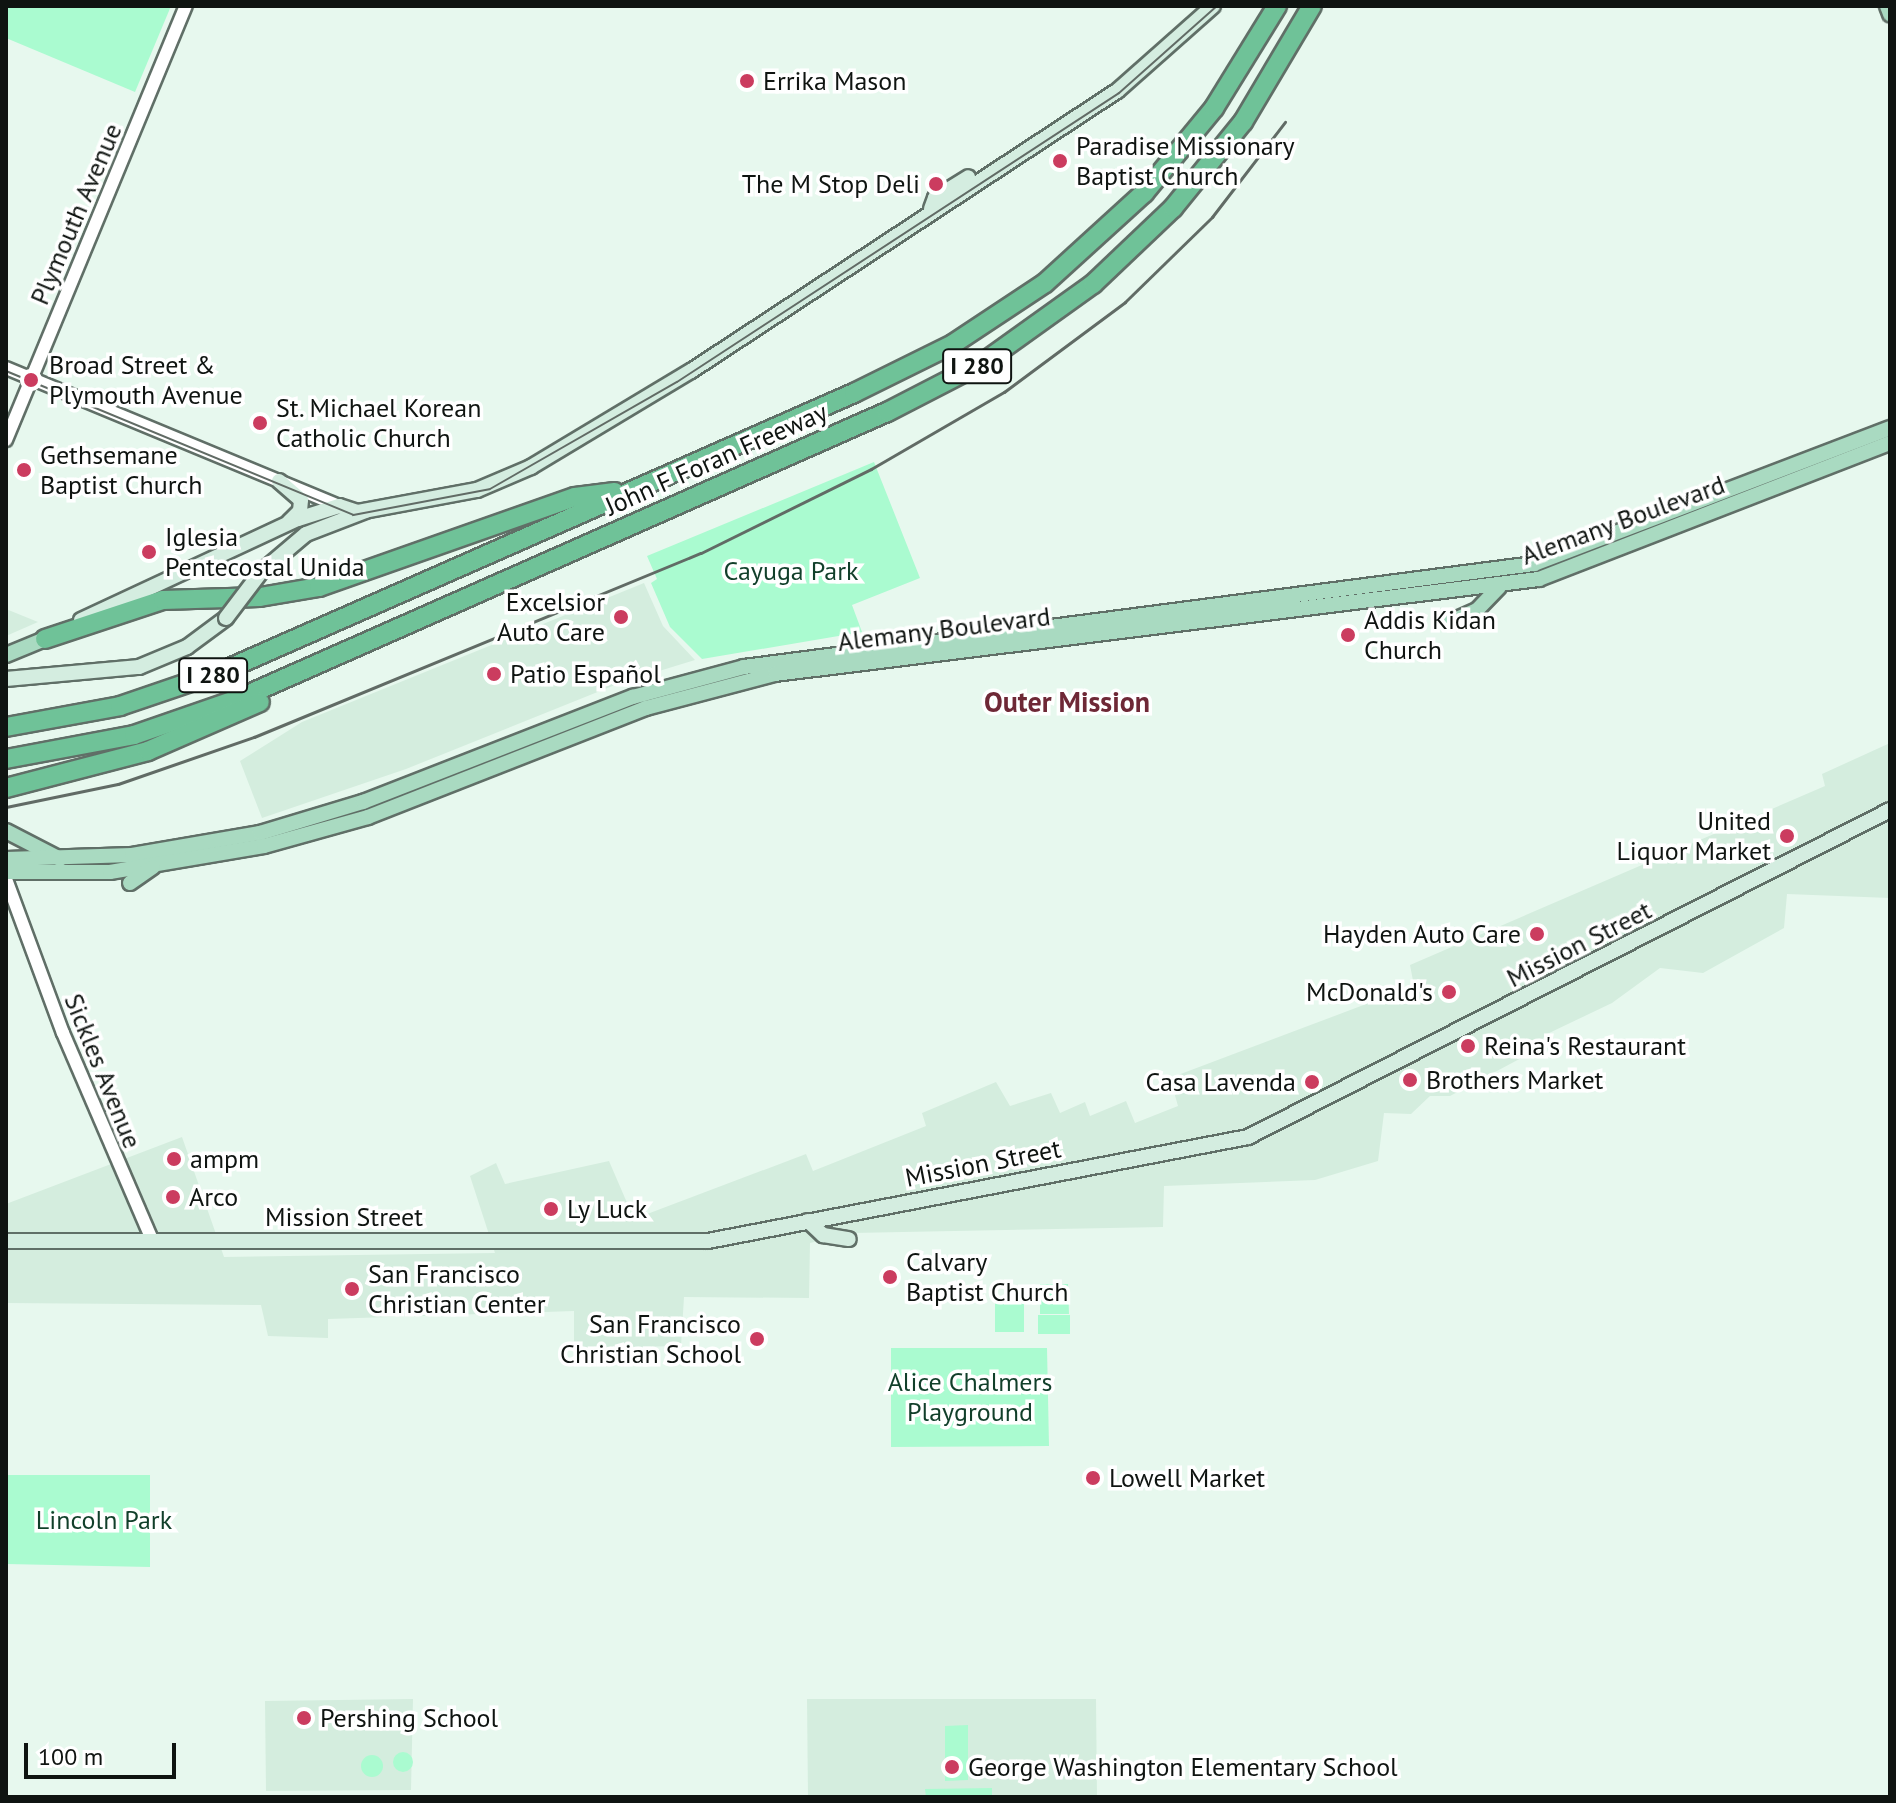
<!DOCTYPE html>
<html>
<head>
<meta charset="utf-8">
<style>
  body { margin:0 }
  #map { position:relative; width:1896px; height:1803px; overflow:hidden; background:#e7f8ee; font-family:"PT Sans",sans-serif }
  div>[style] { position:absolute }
  .built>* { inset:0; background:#d4edde }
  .green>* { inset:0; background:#aafbd0 }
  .round { border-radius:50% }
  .roads { filter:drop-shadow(2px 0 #606f67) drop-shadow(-2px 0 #606f67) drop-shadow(0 2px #606f67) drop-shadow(0 -2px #606f67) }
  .tertiary>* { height:12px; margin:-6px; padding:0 6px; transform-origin:6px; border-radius:6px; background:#fff }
  .secondary>* { height:14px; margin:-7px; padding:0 7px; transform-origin:7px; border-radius:7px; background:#d4ede0 }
  .primary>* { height:14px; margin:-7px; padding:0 7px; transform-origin:7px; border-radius:7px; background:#a9dac1 }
  .motorway>* { height:18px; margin:-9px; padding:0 9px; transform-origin:9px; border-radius:9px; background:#6fc298 }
  .tram>* { height:2px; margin:-1px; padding:0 1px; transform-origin:1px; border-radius:1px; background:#616b65 }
  .rail>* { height:3px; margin:-1.5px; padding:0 1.5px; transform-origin:1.5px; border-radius:1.5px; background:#616b65 }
  .bridges { filter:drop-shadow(2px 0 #606f67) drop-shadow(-2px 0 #606f67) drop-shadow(0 2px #606f67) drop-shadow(0 -2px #606f67) }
  .secondary-bridge>* { height:14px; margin:-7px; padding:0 7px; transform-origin:7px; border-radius:7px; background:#d4ede0 }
  .dots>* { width:22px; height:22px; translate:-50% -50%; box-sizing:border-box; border:4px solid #fff; border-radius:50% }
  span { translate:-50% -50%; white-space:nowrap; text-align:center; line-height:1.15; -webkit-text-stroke:7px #fff; paint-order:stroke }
  .shield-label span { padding:2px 6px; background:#fff; border:2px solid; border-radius:6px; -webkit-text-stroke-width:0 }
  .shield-label { font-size:24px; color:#0f1411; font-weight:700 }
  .poi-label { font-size:26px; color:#0f1411 }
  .left { translate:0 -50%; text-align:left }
  .right { translate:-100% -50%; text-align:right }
  .street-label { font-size:26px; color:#0f1411 }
  .park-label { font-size:26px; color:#113f2a }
  .neighbourhood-label { font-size:28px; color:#6e2836; font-weight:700 }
  .frame { position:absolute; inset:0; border:8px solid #0f1411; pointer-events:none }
  .scale { position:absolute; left:24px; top:1743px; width:152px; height:36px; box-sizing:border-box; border:4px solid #0f1411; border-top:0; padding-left:10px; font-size:24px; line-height:28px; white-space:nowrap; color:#0f1411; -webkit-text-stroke:6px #fff; paint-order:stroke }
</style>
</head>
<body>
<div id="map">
  <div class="built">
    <i style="clip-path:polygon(644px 583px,663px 626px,695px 660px,620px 683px,406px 769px,262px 818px,240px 761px,302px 722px)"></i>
    <i style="clip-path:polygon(6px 609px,38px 622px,6px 636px)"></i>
    <i style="clip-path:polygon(1890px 743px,1890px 898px,1787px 894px,1784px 928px,1703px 973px,1660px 968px,1612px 1003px,1547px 1034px,1527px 1055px,1450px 1096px,1430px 1096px,1411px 1114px,1384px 1113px,1378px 1161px,1315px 1180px,1164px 1186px,1163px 1227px,852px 1233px,810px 1243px,809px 1298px,684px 1297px,681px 1346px,574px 1348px,574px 1311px,328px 1319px,328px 1338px,268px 1336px,261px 1305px,6px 1303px,6px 1204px,182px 1137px,224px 1257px,495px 1253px,470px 1176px,496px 1163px,505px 1184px,609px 1161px,634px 1219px,806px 1154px,813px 1171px,926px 1126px,922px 1113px,996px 1082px,1010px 1106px,1051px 1093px,1060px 1113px,1085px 1102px,1090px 1116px,1126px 1101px,1135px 1123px,1178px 1106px,1170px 1078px,1414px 986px,1410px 965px,1825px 786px,1822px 774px)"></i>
    <i style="clip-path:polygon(413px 1699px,411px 1790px,266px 1791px,265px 1701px)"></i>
    <i style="clip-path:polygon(807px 1699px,1096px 1699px,1097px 1797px,808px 1797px)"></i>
  </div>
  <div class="green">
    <i style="clip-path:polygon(6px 6px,171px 6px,135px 92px,6px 38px)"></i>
    <i style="clip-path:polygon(874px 462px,920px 578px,852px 605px,862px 632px,702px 659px,670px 627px,651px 583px,657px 579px,647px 556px)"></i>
    <i style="clip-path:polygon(1040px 1284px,1068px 1284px,1069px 1314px,1040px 1314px)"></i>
    <i style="clip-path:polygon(1024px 1302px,1024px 1332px,995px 1332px,995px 1302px)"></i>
    <i style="clip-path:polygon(1038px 1315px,1070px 1315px,1070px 1334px,1038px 1334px)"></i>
    <i style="clip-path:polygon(891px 1348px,1047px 1348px,1049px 1446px,891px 1447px)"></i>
    <i style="clip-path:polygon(6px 1475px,150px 1475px,150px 1567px,6px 1564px)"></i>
    <i style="clip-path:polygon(968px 1725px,968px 1780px,945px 1781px,945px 1726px)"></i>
    <i class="round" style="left:393px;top:1752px;width:20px;height:20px"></i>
    <i class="round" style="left:361px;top:1755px;width:22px;height:22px"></i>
    <i style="clip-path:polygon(992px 1788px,992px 1797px,926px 1797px,925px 1789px)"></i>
  </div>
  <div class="roads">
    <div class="tertiary">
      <i style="left:6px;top:368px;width:360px;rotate:22.5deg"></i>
      <i style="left:6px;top:440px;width:470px;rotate:-67.5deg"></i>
      <i style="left:6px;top:879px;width:164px;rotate:69.7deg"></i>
      <i style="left:63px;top:1033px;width:225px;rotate:66.7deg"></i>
    </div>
    <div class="secondary">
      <i style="left:931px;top:209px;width:12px;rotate:-70deg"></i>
      <i style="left:935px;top:198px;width:39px;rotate:-32deg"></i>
      <i style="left:279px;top:481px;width:29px;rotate:41deg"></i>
      <i style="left:301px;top:500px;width:11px;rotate:95deg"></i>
      <i style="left:300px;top:511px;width:16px;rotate:135deg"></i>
      <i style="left:261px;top:572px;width:59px;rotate:-40.2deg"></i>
      <i style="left:306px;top:534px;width:64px;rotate:-21deg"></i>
      <i style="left:81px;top:620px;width:239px;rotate:-25deg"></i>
      <i style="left:298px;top:519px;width:43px;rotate:-17.6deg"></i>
      <i style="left:339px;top:506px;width:20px;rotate:18deg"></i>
      <i style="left:358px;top:512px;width:121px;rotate:-10.5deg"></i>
      <i style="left:477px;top:490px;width:59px;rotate:-23.1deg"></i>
      <i style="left:531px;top:467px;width:187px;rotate:-31deg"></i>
      <i style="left:691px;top:371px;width:510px;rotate:-33.32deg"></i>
      <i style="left:1117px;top:91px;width:128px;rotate:-41.5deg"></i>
      <i style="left:6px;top:679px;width:134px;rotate:-5.2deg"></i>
      <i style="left:139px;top:667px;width:52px;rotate:-22.6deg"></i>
      <i style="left:187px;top:647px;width:49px;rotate:-36.6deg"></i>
      <i style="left:808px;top:1221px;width:21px;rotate:43deg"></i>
      <i style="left:823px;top:1235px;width:26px;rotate:9deg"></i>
      <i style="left:6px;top:1241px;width:702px"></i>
      <i style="left:708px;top:1241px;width:550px;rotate:-10.9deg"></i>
      <i style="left:1248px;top:1137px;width:720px;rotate:-26.99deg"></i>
    </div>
    <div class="primary">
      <i style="left:1887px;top:6px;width:9px;rotate:69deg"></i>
      <i style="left:1448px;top:623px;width:32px;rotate:-24deg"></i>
      <i style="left:1477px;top:610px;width:32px;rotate:-46deg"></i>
      <i style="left:6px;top:655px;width:42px;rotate:-22.3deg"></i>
      <i style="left:6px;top:831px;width:61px;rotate:27.4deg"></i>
      <i style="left:6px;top:859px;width:126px;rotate:-1.8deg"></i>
      <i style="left:132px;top:855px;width:130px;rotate:-9.8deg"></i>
      <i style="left:260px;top:833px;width:108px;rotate:-16.8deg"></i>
      <i style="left:363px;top:802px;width:290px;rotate:-21.3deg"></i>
      <i style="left:633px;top:697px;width:115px;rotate:-15.1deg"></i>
      <i style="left:744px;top:667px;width:797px;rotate:-7.43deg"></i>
      <i style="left:1534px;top:564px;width:381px;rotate:-20.9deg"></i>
      <i style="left:6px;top:872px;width:104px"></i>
      <i style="left:110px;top:872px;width:156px;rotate:-9.6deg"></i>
      <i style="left:264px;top:846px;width:108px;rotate:-15.6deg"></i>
      <i style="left:368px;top:817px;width:299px;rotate:-21.4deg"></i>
      <i style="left:646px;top:708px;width:133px;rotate:-14.8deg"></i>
      <i style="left:775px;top:674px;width:770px;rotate:-7.09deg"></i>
      <i style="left:1539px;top:579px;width:376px;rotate:-21.2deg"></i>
      <i style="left:130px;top:883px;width:28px;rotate:-35deg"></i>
    </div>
    <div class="motorway">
      <i style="left:45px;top:639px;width:124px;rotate:-18.3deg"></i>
      <i style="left:163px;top:600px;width:97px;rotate:-1.8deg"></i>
      <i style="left:260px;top:597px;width:60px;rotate:-9.6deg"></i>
      <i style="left:319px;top:587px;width:271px;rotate:-19.4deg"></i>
      <i style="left:575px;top:497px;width:40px;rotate:-7.1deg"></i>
      <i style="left:6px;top:727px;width:116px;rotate:-10.4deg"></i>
      <i style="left:120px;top:706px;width:109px;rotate:-18.8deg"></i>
      <i style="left:223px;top:671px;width:690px;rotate:-23.78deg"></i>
      <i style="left:854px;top:393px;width:110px;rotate:-26.3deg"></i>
      <i style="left:953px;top:344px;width:110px;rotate:-33.5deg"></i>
      <i style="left:1045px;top:283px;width:134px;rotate:-42.3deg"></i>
      <i style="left:1144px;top:193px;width:110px;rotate:-50.5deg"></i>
      <i style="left:1214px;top:108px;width:120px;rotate:-58.3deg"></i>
      <i style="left:6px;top:759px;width:130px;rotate:-10.6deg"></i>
      <i style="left:134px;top:735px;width:110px;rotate:-19.1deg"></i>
      <i style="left:238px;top:699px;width:710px;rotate:-23.86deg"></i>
      <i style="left:887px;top:412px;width:109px;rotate:-27.3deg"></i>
      <i style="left:984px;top:362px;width:134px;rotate:-35.6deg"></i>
      <i style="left:1093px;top:284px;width:110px;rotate:-43.5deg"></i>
      <i style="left:1173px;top:208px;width:111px;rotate:-50.9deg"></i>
      <i style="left:1243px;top:122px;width:135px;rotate:-59.3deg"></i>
      <i style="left:6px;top:788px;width:147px;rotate:-14.6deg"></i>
      <i style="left:148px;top:751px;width:122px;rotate:-23.6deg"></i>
    </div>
  </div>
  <div class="tram">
    <i style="left:6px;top:371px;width:376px;rotate:22.5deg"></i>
    <i style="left:353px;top:515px;width:139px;rotate:-10.7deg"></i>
    <i style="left:490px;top:489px;width:215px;rotate:-29.8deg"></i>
    <i style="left:677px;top:382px;width:528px;rotate:-33.18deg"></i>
    <i style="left:1119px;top:93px;width:131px;rotate:-41.6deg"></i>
  </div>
  <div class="rail">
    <i style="left:6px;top:807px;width:114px;rotate:-11.6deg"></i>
    <i style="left:118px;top:784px;width:144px;rotate:-19.1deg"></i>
    <i style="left:254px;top:737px;width:483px;rotate:-22.4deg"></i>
    <i style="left:701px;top:553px;width:190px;rotate:-26.3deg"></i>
    <i style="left:871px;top:469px;width:154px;rotate:-30.1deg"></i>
    <i style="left:1004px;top:392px;width:151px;rotate:-36.6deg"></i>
    <i style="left:1125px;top:302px;width:122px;rotate:-44.3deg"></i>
    <i style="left:1212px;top:217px;width:120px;rotate:-52.5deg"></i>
  </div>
  <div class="bridges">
    <div class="secondary-bridge">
      <i style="left:226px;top:618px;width:58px;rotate:-52.7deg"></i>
    </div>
  </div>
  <div class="dots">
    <i style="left:747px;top:81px;background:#cb3c5f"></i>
    <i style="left:1060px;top:161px;background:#cb3c5f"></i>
    <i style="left:936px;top:184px;background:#cb3c5f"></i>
    <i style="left:31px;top:380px;background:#cb3c5f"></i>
    <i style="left:260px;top:423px;background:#cb3c5f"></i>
    <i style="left:24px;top:470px;background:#cb3c5f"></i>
    <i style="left:149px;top:552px;background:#cb3c5f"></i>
    <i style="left:621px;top:617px;background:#cb3c5f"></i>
    <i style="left:1348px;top:635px;background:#cb3c5f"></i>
    <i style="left:494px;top:674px;background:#cb3c5f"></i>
    <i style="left:1787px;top:836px;background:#cb3c5f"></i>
    <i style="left:1537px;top:934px;background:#cb3c5f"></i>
    <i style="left:1449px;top:992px;background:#cb3c5f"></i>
    <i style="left:1468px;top:1046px;background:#cb3c5f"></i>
    <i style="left:1410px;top:1080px;background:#cb3c5f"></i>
    <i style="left:1312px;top:1082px;background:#cb3c5f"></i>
    <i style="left:174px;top:1159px;background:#cb3c5f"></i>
    <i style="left:173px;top:1197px;background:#cb3c5f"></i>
    <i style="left:551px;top:1209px;background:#cb3c5f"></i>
    <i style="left:890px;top:1277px;background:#cb3c5f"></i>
    <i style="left:352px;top:1289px;background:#cb3c5f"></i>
    <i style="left:757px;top:1339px;background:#cb3c5f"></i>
    <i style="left:1093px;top:1478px;background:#cb3c5f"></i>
    <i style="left:304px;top:1718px;background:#cb3c5f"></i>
    <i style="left:952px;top:1767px;background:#cb3c5f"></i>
  </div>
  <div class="shield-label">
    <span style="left:977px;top:366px">I 280</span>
    <span style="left:213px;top:675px">I 280</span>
  </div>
  <div class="poi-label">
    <span class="left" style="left:763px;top:81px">Errika Mason</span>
    <span class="left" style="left:1076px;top:161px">Paradise Missionary<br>Baptist Church</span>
    <span class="right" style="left:920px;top:184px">The M Stop Deli</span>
    <span class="left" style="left:49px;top:380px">Broad Street &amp;<br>Plymouth Avenue</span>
    <span class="left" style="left:276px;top:423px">St. Michael Korean<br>Catholic Church</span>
    <span class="left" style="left:40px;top:470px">Gethsemane<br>Baptist Church</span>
    <span class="left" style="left:165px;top:552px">Iglesia<br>Pentecostal Unida</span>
    <span class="right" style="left:605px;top:617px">Excelsior<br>Auto Care</span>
    <span class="left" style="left:1364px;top:635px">Addis Kidan<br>Church</span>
    <span class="left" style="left:510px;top:674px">Patio Español</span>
    <span class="right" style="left:1771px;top:836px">United<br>Liquor Market</span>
    <span class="right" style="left:1521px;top:934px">Hayden Auto Care</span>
    <span class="right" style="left:1433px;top:992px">McDonald's</span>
    <span class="left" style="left:1484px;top:1046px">Reina's Restaurant</span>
    <span class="left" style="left:1426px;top:1080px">Brothers Market</span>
    <span class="right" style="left:1296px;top:1082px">Casa Lavenda</span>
    <span class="left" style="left:190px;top:1159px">ampm</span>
    <span class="left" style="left:189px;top:1197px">Arco</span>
    <span class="left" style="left:567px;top:1209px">Ly Luck</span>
    <span class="left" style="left:906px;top:1277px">Calvary<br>Baptist Church</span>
    <span class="left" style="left:368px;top:1289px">San Francisco<br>Christian Center</span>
    <span class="right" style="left:741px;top:1339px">San Francisco<br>Christian School</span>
    <span class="left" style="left:1109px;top:1478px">Lowell Market</span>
    <span class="left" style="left:320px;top:1718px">Pershing School</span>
    <span class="left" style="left:968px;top:1767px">George Washington Elementary School</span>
  </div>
  <div class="street-label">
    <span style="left:76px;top:214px;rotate:-67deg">Plymouth Avenue</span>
    <span style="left:716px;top:459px;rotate:-24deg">John F Foran Freeway</span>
    <span style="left:1623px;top:520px;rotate:-20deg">Alemany Boulevard</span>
    <span style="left:944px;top:629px;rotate:-7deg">Alemany Boulevard</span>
    <span style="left:1579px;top:944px;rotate:-27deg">Mission Street</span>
    <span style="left:103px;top:1071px;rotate:68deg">Sickles Avenue</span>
    <span style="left:983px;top:1163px;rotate:-11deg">Mission Street</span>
    <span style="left:344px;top:1217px">Mission Street</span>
  </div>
  <div class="park-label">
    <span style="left:791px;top:571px">Cayuga Park</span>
    <span style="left:970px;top:1397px">Alice Chalmers<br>Playground</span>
    <span style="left:104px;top:1520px">Lincoln Park</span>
  </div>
  <div class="neighbourhood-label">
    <span style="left:1067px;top:702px">Outer Mission</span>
  </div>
  <div class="frame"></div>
  <div class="scale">100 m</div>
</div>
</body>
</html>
